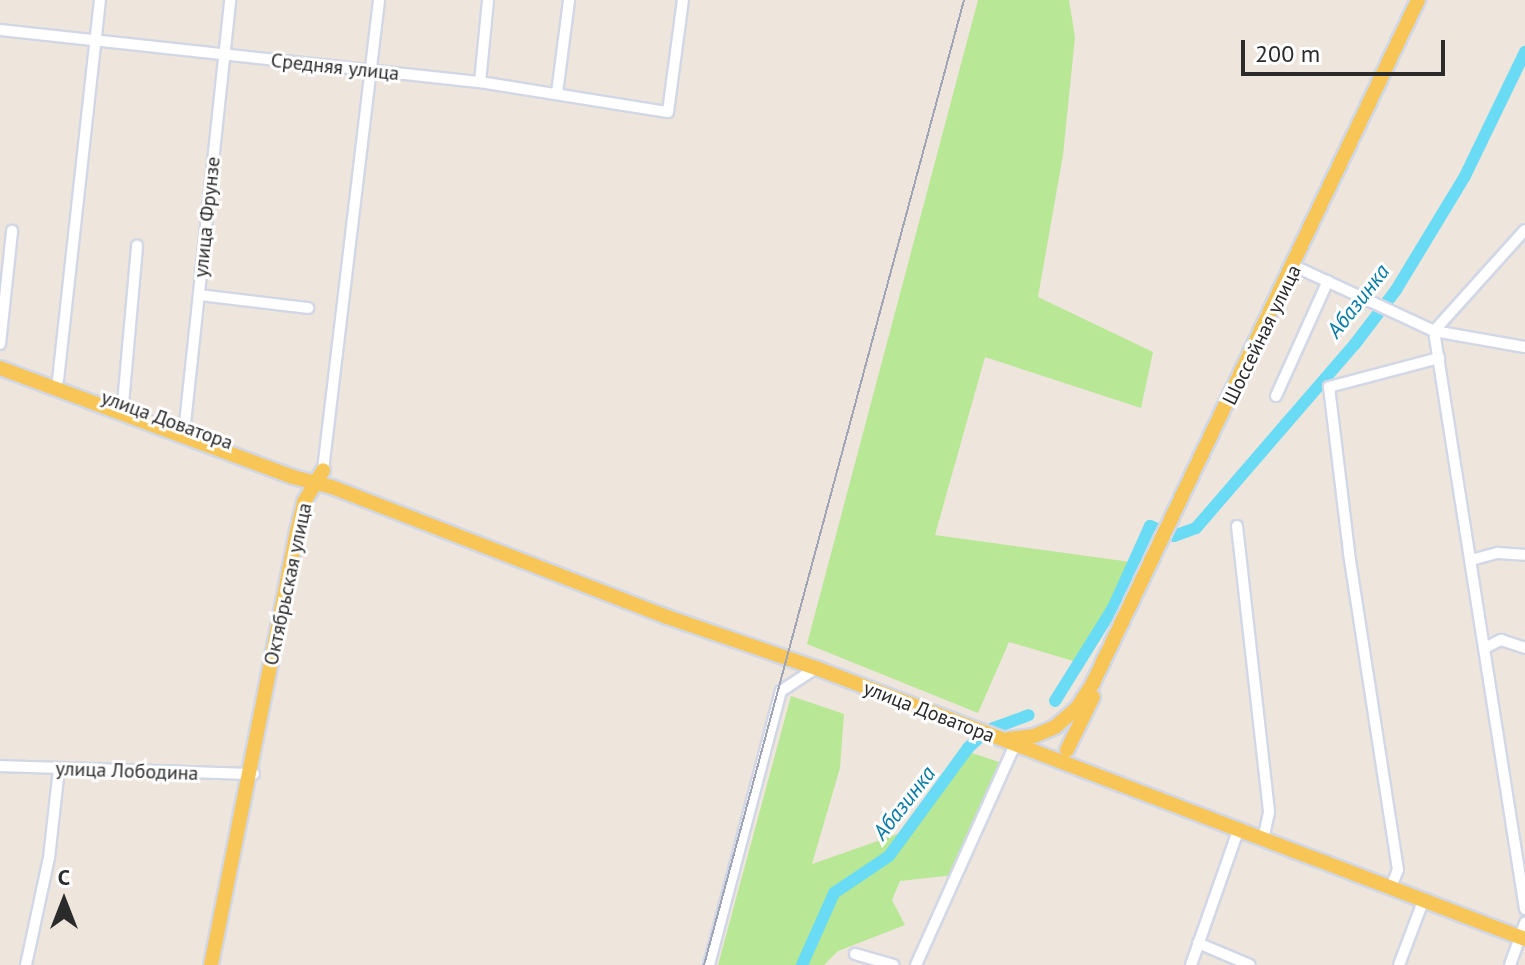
<!DOCTYPE html>
<html>
<head>
<meta charset="utf-8">
<style>
  body { margin:0 }
  #map { position:relative; width:1525px; height:965px; overflow:hidden; background:#eee5dd; font-family:"PT Sans",sans-serif }
  div>[style] { position:absolute }
  .green>* { inset:0; background:#b8e796 }
  .river>* { height:12px; margin:-6px; padding:0 6px; transform-origin:6px; border-radius:6px; background:#6adbf5 }
  .roads { filter:drop-shadow(2px 0 #d2d7e5) drop-shadow(-2px 0 #d2d7e5) drop-shadow(0 2px #d2d7e5) drop-shadow(0 -2px #d2d7e5) }
  .minor>* { height:10px; margin:-5px; padding:0 5px; transform-origin:5px; border-radius:5px; background:#fff }
  .major>* { height:14px; margin:-7px; padding:0 7px; transform-origin:7px; border-radius:7px; background:#f8c657 }
  .rail>* { height:2px; margin:-1px; padding:0 1px; transform-origin:1px; border-radius:1px; background:#9fa4b7 }
  span { translate:-50% -50%; white-space:nowrap; text-align:center; line-height:1.15; -webkit-text-stroke:6px #fff; paint-order:stroke }
  .street-label { font-size:20px; color:#2b2b2b }
  .water-label { font-size:22px; color:#067aa5; font-style:italic }
  .north { position:absolute; left:24px; top:861px; width:80px; height:80px; -webkit-text-stroke:6px #fff; paint-order:stroke; rotate:0deg; font-size:22px; font-weight:700; line-height:32px; text-align:center; color:#2b2b2b }
  .north::after { content:''; display:block; margin:auto; width:28px; height:36px; background:#2b2b2b; clip-path:polygon(50% 0,100% 100%,50% 72%,0 100%) }
  .scale { position:absolute; left:1241px; top:40px; width:204px; height:36px; box-sizing:border-box; border:4px solid #2b2b2b; border-top:0; padding-left:10px; font-size:24px; line-height:28px; white-space:nowrap; color:#2b2b2b; -webkit-text-stroke:6px #fff; paint-order:stroke }
</style>
</head>
<body>
<div id="map">
  <div class="green">
    <i style="clip-path:polygon(978px 0,1069px 0,1075px 37px,1063px 155px,1038px 297px,1153px 352px,1141px 408px,985px 357px,935px 535px,1131px 562px,1080px 663px,1009px 642px,978px 713px,807px 644px)"></i>
    <i style="clip-path:polygon(791px 696px,844px 714px,840px 768px,812px 864px,898px 834px,938px 784px,960px 749px,1002px 763px,954px 875px,900px 881px,892px 900px,905px 925px,838px 951px,824px 965px,718px 965px)"></i>
  </div>
  <div class="river">
    <i style="left:1174px;top:536px;width:23px;rotate:-20deg"></i>
    <i style="left:1196px;top:528px;width:243px;rotate:-49.2deg"></i>
    <i style="left:1355px;top:344px;width:68px;rotate:-52.8deg"></i>
    <i style="left:1396px;top:290px;width:133px;rotate:-58.8deg"></i>
    <i style="left:1465px;top:176px;width:138px;rotate:-64.2deg"></i>
    <i style="left:1055px;top:701px;width:110px;rotate:-58.1deg"></i>
    <i style="left:1113px;top:608px;width:90px;rotate:-65.7deg"></i>
    <i style="left:1150px;top:526px;width:5px;rotate:22deg"></i>
    <i style="left:991px;top:729px;width:40px;rotate:-20.2deg"></i>
    <i style="left:802px;top:965px;width:79px;rotate:-66deg"></i>
    <i style="left:834px;top:893px;width:66px;rotate:-33.9deg"></i>
    <i style="left:889px;top:856px;width:134px;rotate:-53.8deg"></i>
    <i style="left:968px;top:748px;width:16px;rotate:-43deg"></i>
  </div>
  <div class="roads">
    <div class="minor">
      <i style="left:0;top:30px;width:483px;rotate:6.2deg"></i>
      <i style="left:480px;top:82px;width:190px;rotate:9.1deg"></i>
      <i style="left:668px;top:112px;width:113px;rotate:-82.4deg"></i>
      <i style="left:480px;top:82px;width:82px;rotate:-84.4deg"></i>
      <i style="left:557px;top:93px;width:94px;rotate:-82.6deg"></i>
      <i style="left:1292px;top:265px;width:157px;rotate:24.9deg"></i>
      <i style="left:1434px;top:331px;width:92px;rotate:10deg"></i>
      <i style="left:199px;top:295px;width:110px;rotate:6.8deg"></i>
      <i style="left:1434px;top:331px;width:585px;rotate:81.05deg"></i>
      <i style="left:1434px;top:331px;width:136px;rotate:-48deg"></i>
      <i style="left:0;top:344px;width:114px;rotate:-83.9deg"></i>
      <i style="left:58px;top:380px;width:382px;rotate:-83.7deg"></i>
      <i style="left:1276px;top:396px;width:126px;rotate:-65.7deg"></i>
      <i style="left:123px;top:404px;width:159px;rotate:-84.9deg"></i>
      <i style="left:184px;top:433px;width:435px;rotate:-83.9deg"></i>
      <i style="left:323px;top:470px;width:473px;rotate:-83.2deg"></i>
      <i style="left:1237px;top:526px;width:288px;rotate:83.6deg"></i>
      <i style="left:1269px;top:812px;width:29px;rotate:102deg"></i>
      <i style="left:1471px;top:560px;width:28px;rotate:-15deg"></i>
      <i style="left:1498px;top:553px;width:27px;rotate:4deg"></i>
      <i style="left:1485px;top:648px;width:18px;rotate:-27deg"></i>
      <i style="left:1501px;top:640px;width:25px;rotate:18deg"></i>
      <i style="left:0;top:766px;width:254px;rotate:1.8deg"></i>
      <i style="left:1391px;top:887px;width:18px;rotate:-68deg"></i>
      <i style="left:1398px;top:870px;width:322px;rotate:-98.8deg"></i>
      <i style="left:1349px;top:552px;width:166px;rotate:-96.9deg"></i>
      <i style="left:1329px;top:387px;width:114px;rotate:-14.8deg"></i>
      <i style="left:1198px;top:943px;width:56px;rotate:22.9deg"></i>
      <i style="left:855px;top:954px;width:40px;rotate:16deg"></i>
      <i style="left:26px;top:965px;width:109px;rotate:-77.9deg"></i>
      <i style="left:49px;top:858px;width:90px;rotate:-83.6deg"></i>
      <i style="left:709px;top:965px;width:283px;rotate:-75.3deg"></i>
      <i style="left:781px;top:691px;width:42px;rotate:-33.3deg"></i>
      <i style="left:916px;top:965px;width:241px;rotate:-65.8deg"></i>
      <i style="left:1191px;top:965px;width:142px;rotate:-70.7deg"></i>
      <i style="left:1399px;top:965px;width:71px;rotate:-69.3deg"></i>
      <i style="left:1510px;top:965px;width:45px;rotate:-70.3deg"></i>
    </div>
    <div class="major">
      <i style="left:0;top:368px;width:313px;rotate:20.4deg"></i>
      <i style="left:293px;top:477px;width:40px;rotate:14.4deg"></i>
      <i style="left:332px;top:487px;width:359px;rotate:21.2deg"></i>
      <i style="left:667px;top:617px;width:157px;rotate:18.9deg"></i>
      <i style="left:816px;top:668px;width:759px;rotate:20.92deg"></i>
      <i style="left:1009px;top:739px;width:25px;rotate:-7deg"></i>
      <i style="left:1034px;top:736px;width:23px;rotate:-23deg"></i>
      <i style="left:1055px;top:727px;width:29px;rotate:-41deg"></i>
      <i style="left:1077px;top:708px;width:30px;rotate:-57deg"></i>
      <i style="left:1093px;top:683px;width:756px;rotate:-64.55deg"></i>
      <i style="left:1067px;top:750px;width:59px;rotate:-63.9deg"></i>
      <i style="left:211px;top:965px;width:442px;rotate:-78.8deg"></i>
      <i style="left:297px;top:531px;width:30px;rotate:-76deg"></i>
      <i style="left:304px;top:502px;width:37px;rotate:-59deg"></i>
    </div>
  </div>
  <div class="rail">
    <i style="left:704px;top:965px;width:999px;rotate:-74.92deg"></i>
  </div>
  <div class="street-label">
    <span style="left:335px;top:67px;rotate:6deg">Средняя улица</span>
    <span style="left:207px;top:217px;rotate:-84deg">улица Фрунзе</span>
    <span style="left:1262px;top:335px;rotate:-64deg">Шоссейная улица</span>
    <span style="left:167px;top:420px;rotate:20deg">улица Доватора</span>
    <span style="left:288px;top:584px;rotate:-78deg">Октябрьская улица</span>
    <span style="left:929px;top:712px;rotate:21deg">улица Доватора</span>
    <span style="left:127px;top:771px;rotate:2deg">улица Лободина</span>
  </div>
  <div class="water-label">
    <span style="left:1358px;top:301px;rotate:-52deg">Абазинка</span>
    <span style="left:904px;top:803px;rotate:-52deg">Абазинка</span>
  </div>
  <div class="north">С</div>
  <div class="scale">200 m</div>
</div>
</body>
</html>
